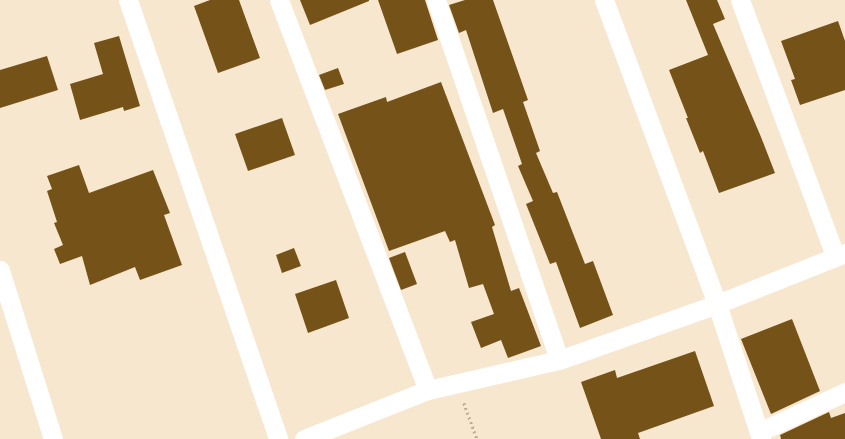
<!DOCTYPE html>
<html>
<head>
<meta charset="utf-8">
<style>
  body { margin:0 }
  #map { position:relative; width:845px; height:439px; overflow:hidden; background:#f8e7cf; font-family:"Zilla Slab",serif }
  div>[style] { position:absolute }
  .building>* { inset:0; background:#755217 }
  .path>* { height:2.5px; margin-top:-1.25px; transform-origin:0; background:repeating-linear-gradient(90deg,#baad99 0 2px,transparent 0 5px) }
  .minor>* { height:19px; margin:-9.5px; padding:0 9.5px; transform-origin:9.5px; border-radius:9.5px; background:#fff }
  span { translate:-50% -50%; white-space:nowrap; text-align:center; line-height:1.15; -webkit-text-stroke:4px #fff; paint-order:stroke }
</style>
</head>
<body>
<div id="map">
  <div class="building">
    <i style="clip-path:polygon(210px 0,239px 0,260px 58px,218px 73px,194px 6px)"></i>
    <i style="clip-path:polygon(300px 0,369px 0,369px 1px,310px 25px)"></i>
    <i style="clip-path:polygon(378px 0,425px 0,438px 40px,397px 54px)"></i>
    <i style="clip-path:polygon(465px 0,493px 0,528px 100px,523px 102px,540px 151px,536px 153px,553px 193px,557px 192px,585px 264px,593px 261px,613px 315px,580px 328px,556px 262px,550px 264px,526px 204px,533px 201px,518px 166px,522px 164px,503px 109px,493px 113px,466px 30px,459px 33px,449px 5px)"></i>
    <i style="clip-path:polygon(686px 0,717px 0,725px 19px,713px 24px,761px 137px,775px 173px,719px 193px,703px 151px,700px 153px,686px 118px,688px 118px,669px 70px,708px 55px)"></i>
    <i style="clip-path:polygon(838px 21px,845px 41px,845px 90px,800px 105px,791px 80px,795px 79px,781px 41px)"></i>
    <i style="clip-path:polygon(119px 36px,140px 106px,124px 111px,123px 107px,80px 120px,70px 84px,103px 74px,94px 43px)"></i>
    <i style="clip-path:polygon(47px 56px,58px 90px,0 108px,0 70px)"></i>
    <i style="clip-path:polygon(338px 68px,344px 84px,325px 90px,319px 75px)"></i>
    <i style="clip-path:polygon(441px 82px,495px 225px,492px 227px,511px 291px,519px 288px,541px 346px,508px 358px,501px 340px,481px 348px,471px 322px,494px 314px,483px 284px,469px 288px,455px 240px,450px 242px,445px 231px,389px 251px,338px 114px,386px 97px,387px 102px)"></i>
    <i style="clip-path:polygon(282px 118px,295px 155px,248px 171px,235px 134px)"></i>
    <i style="clip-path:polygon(79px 165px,89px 193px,153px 170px,170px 213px,164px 215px,182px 265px,140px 280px,135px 267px,90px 285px,82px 256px,60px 264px,54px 249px,63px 245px,54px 223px,57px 222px,47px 191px,52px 189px,47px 176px)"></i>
    <i style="clip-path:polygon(294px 248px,301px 266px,282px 273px,276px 255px)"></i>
    <i style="clip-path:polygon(405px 252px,417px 284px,401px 290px,389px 258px)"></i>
    <i style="clip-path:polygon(336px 280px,349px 318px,308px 333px,295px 294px)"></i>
    <i style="clip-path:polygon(792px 319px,820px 391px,771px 414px,741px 339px)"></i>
    <i style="clip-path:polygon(695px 351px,714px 406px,638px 433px,640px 439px,601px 439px,581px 382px,615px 370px,617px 378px)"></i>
    <i style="clip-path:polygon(829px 412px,831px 418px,845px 413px,845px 439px,781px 439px,780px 435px)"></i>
  </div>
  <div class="path">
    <i style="left:464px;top:403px;width:38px;rotate:70deg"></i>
  </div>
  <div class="minor">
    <i style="left:128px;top:0;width:464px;rotate:71.1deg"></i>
    <i style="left:279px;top:0;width:417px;rotate:69.1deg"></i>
    <i style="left:436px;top:0;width:380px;rotate:71.1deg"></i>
    <i style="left:604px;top:0;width:324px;rotate:69.6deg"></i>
    <i style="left:717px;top:304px;width:142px;rotate:71.9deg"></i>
    <i style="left:740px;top:0;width:273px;rotate:69.6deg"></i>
    <i style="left:0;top:270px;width:177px;rotate:72.6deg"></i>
    <i style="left:759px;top:432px;width:95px;rotate:-24.9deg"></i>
    <i style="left:304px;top:439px;width:133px;rotate:-21.6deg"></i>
    <i style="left:428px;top:390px;width:134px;rotate:-12.9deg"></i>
    <i style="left:559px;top:360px;width:168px;rotate:-19.5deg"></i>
    <i style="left:717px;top:304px;width:138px;rotate:-21.7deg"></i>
  </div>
</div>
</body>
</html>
